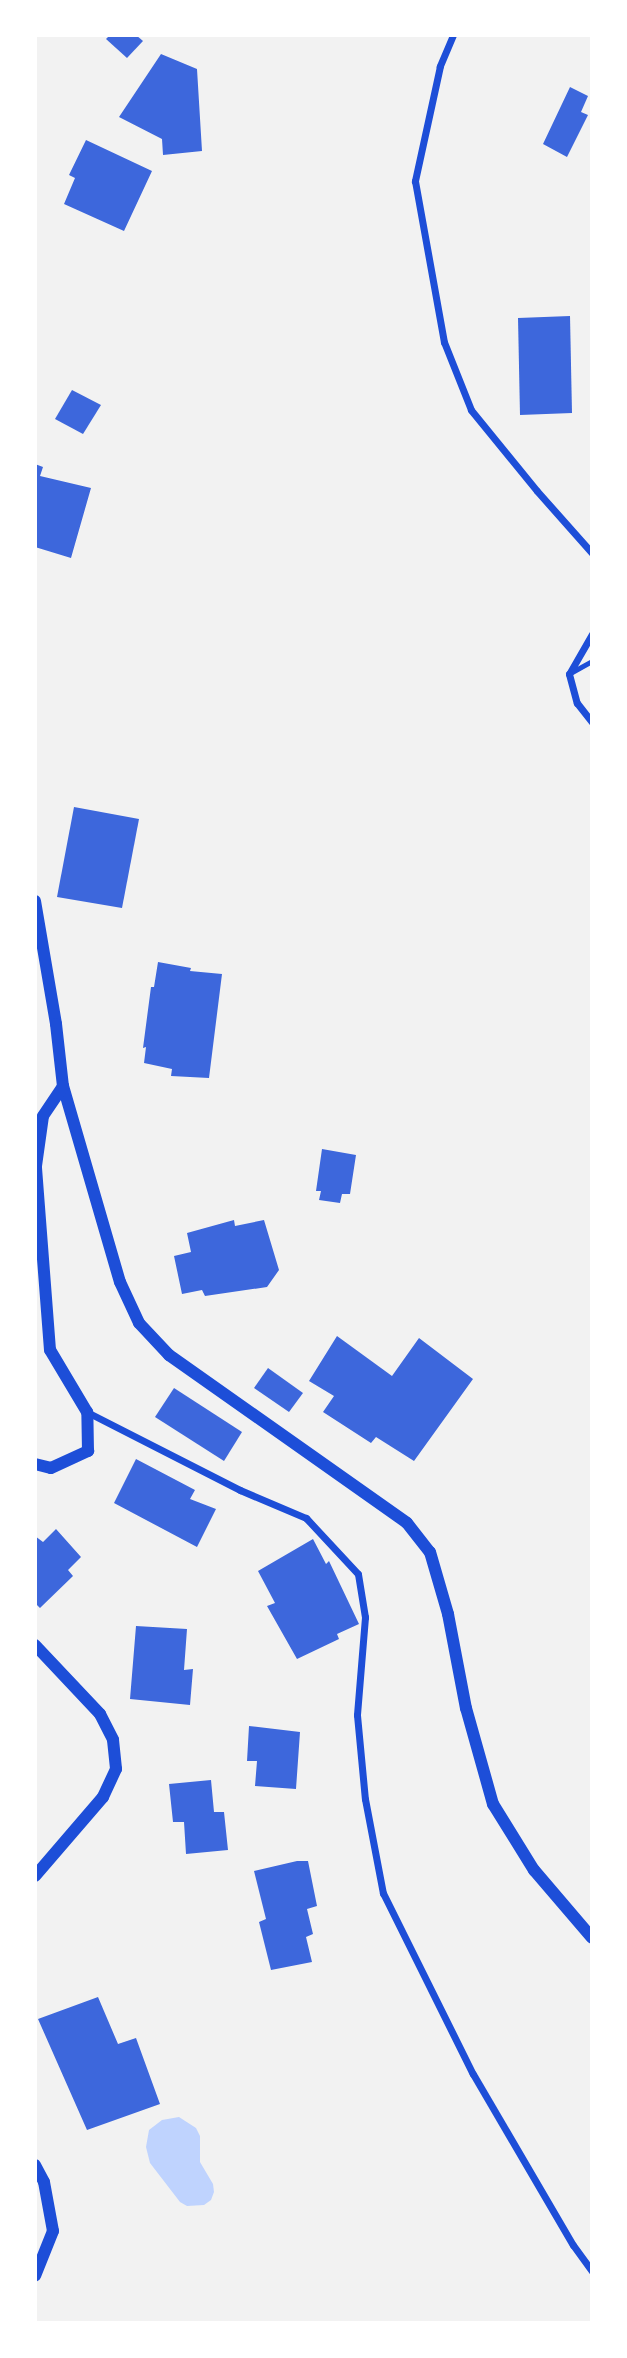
<!DOCTYPE html>
<html>
<head>
<meta charset="utf-8">
<style>
  body { margin:0 }
  #map { position:relative; width:627px; height:2358px; overflow:hidden; background:#f2f2f2; font-family:Cabin,sans-serif }
  div>[style] { position:absolute }
  .water>* { inset:0; background:#bfd3fe }
  .building>* { inset:0; background:#3d67dc }
  .service>* { height:5px; margin:-2.5px; padding:0 2.5px; transform-origin:2.5px; border-radius:2.5px; background:#1d4ed8 }
  .minor>* { height:7px; margin:-3.5px; padding:0 3.5px; transform-origin:3.5px; border-radius:3.5px; background:#1d4ed8 }
  .tertiary>* { height:12px; margin:-6px; padding:0 6px; transform-origin:6px; border-radius:6px; background:#1d4ed8 }
  span { translate:-50% -50%; white-space:nowrap; text-align:center; line-height:1.15; -webkit-text-stroke:6px #fff; paint-order:stroke }
  .frame { position:absolute; inset:0; border:37px solid #fff; pointer-events:none }
</style>
</head>
<body>
<div id="map">
  <div class="water">
    <i style="clip-path:polygon(179px 2117px,196px 2128px,200px 2136px,200px 2162px,213px 2184px,214px 2192px,211px 2200px,204px 2205px,187px 2206px,180px 2202px,150px 2163px,146px 2147px,149px 2130px,162px 2120px)"></i>
  </div>
  <div class="building">
    <i style="clip-path:polygon(110px 35px,136px 35px,143px 41px,127px 58px,106px 39px)"></i>
    <i style="clip-path:polygon(161px 54px,197px 69px,202px 151px,163px 155px,162px 139px,119px 117px)"></i>
    <i style="clip-path:polygon(570px 87px,588px 96px,581px 112px,588px 115px,567px 157px,543px 144px)"></i>
    <i style="clip-path:polygon(86px 140px,152px 171px,124px 231px,64px 204px,75px 178px,69px 175px)"></i>
    <i style="clip-path:polygon(570px 316px,572px 413px,520px 415px,518px 318px)"></i>
    <i style="clip-path:polygon(72px 390px,101px 405px,83px 434px,55px 419px)"></i>
    <i style="clip-path:polygon(35px 464px,43px 467px,40px 476px,91px 488px,71px 558px,35px 547px)"></i>
    <i style="clip-path:polygon(74px 807px,139px 819px,122px 908px,57px 897px)"></i>
    <i style="clip-path:polygon(158px 962px,191px 968px,190px 971px,222px 974px,209px 1078px,171px 1076px,172px 1069px,144px 1063px,146px 1047px,143px 1048px,151px 987px,154px 987px)"></i>
    <i style="clip-path:polygon(322px 1149px,356px 1155px,350px 1194px,342px 1194px,340px 1203px,319px 1200px,321px 1191px,316px 1191px)"></i>
    <i style="clip-path:polygon(234px 1220px,235px 1226px,264px 1220px,279px 1270px,267px 1287px,205px 1296px,202px 1290px,182px 1294px,174px 1256px,191px 1252px,187px 1233px)"></i>
    <i style="clip-path:polygon(337px 1336px,392px 1376px,419px 1338px,473px 1379px,414px 1461px,376px 1437px,371px 1443px,323px 1412px,334px 1396px,309px 1381px)"></i>
    <i style="clip-path:polygon(268px 1368px,303px 1393px,289px 1412px,254px 1388px)"></i>
    <i style="clip-path:polygon(174px 1388px,242px 1432px,224px 1461px,155px 1417px)"></i>
    <i style="clip-path:polygon(136px 1459px,195px 1490px,190px 1499px,216px 1509px,197px 1547px,114px 1503px)"></i>
    <i style="clip-path:polygon(56px 1529px,81px 1557px,68px 1570px,73px 1576px,40px 1608px,35px 1603px,35px 1536px,43px 1542px)"></i>
    <i style="clip-path:polygon(313px 1539px,326px 1564px,329px 1561px,359px 1624px,337px 1634px,339px 1639px,297px 1659px,267px 1606px,275px 1603px,258px 1571px)"></i>
    <i style="clip-path:polygon(136px 1626px,187px 1629px,184px 1670px,193px 1669px,190px 1705px,130px 1699px)"></i>
    <i style="clip-path:polygon(249px 1726px,300px 1732px,296px 1789px,255px 1786px,257px 1761px,247px 1761px)"></i>
    <i style="clip-path:polygon(211px 1780px,214px 1812px,224px 1812px,228px 1850px,186px 1854px,184px 1822px,173px 1822px,169px 1784px)"></i>
    <i style="clip-path:polygon(297px 1861px,308px 1861px,317px 1906px,307px 1909px,313px 1934px,306px 1937px,312px 1962px,271px 1970px,259px 1922px,266px 1919px,254px 1871px)"></i>
    <i style="clip-path:polygon(98px 1997px,118px 2044px,136px 2038px,160px 2104px,87px 2130px,38px 2019px)"></i>
  </div>
  <div class="service">
    <i style="left:572px;top:672px;width:23px;rotate:-29deg"></i>
  </div>
  <div class="minor">
    <i style="left:453px;top:35px;width:34px;rotate:113deg"></i>
    <i style="left:440px;top:66px;width:118px;rotate:102.3deg"></i>
    <i style="left:415px;top:181px;width:164px;rotate:79.8deg"></i>
    <i style="left:444px;top:342px;width:73px;rotate:68.3deg"></i>
    <i style="left:471px;top:410px;width:104px;rotate:50.8deg"></i>
    <i style="left:537px;top:491px;width:83px;rotate:48.4deg"></i>
    <i style="left:592px;top:634px;width:46px;rotate:119.9deg"></i>
    <i style="left:569px;top:674px;width:30px;rotate:75deg"></i>
    <i style="left:577px;top:703px;width:24px;rotate:52deg"></i>
    <i style="left:87px;top:1412px;width:172px;rotate:27deg"></i>
    <i style="left:240px;top:1490px;width:72px;rotate:23deg"></i>
    <i style="left:306px;top:1518px;width:76px;rotate:47.1deg"></i>
    <i style="left:358px;top:1574px;width:44px;rotate:80.8deg"></i>
    <i style="left:365px;top:1617px;width:98px;rotate:94.7deg"></i>
    <i style="left:357px;top:1715px;width:84px;rotate:84.6deg"></i>
    <i style="left:365px;top:1799px;width:96px;rotate:79.2deg"></i>
    <i style="left:383px;top:1893px;width:202px;rotate:63.6deg"></i>
    <i style="left:473px;top:2074px;width:198px;rotate:59.7deg"></i>
    <i style="left:573px;top:2245px;width:32px;rotate:54deg"></i>
  </div>
  <div class="tertiary">
    <i style="left:35px;top:901px;width:125px;rotate:80.3deg"></i>
    <i style="left:56px;top:1024px;width:62px;rotate:83.6deg"></i>
    <i style="left:63px;top:1086px;width:204px;rotate:73.8deg"></i>
    <i style="left:120px;top:1282px;width:45px;rotate:65.1deg"></i>
    <i style="left:139px;top:1323px;width:44px;rotate:46.8deg"></i>
    <i style="left:169px;top:1355px;width:291px;rotate:35.2deg"></i>
    <i style="left:407px;top:1523px;width:37px;rotate:52deg"></i>
    <i style="left:430px;top:1552px;width:65px;rotate:73.8deg"></i>
    <i style="left:448px;top:1614px;width:96px;rotate:79.2deg"></i>
    <i style="left:466px;top:1708px;width:100px;rotate:74.3deg"></i>
    <i style="left:493px;top:1804px;width:78px;rotate:58.2deg"></i>
    <i style="left:534px;top:1870px;width:89px;rotate:49.5deg"></i>
    <i style="left:35px;top:1464px;width:16px;rotate:14deg"></i>
    <i style="left:51px;top:1468px;width:41px;rotate:-24.7deg"></i>
    <i style="left:88px;top:1451px;width:39px;rotate:-91deg"></i>
    <i style="left:87px;top:1412px;width:72px;rotate:-120.8deg"></i>
    <i style="left:50px;top:1350px;width:185px;rotate:-94.4deg"></i>
    <i style="left:36px;top:1166px;width:50px;rotate:-82deg"></i>
    <i style="left:43px;top:1116px;width:36px;rotate:-56deg"></i>
    <i style="left:35px;top:1645px;width:95px;rotate:46.7deg"></i>
    <i style="left:100px;top:1714px;width:29px;rotate:63deg"></i>
    <i style="left:113px;top:1740px;width:29px;rotate:84deg"></i>
    <i style="left:116px;top:1769px;width:31px;rotate:115deg"></i>
    <i style="left:103px;top:1797px;width:104px;rotate:130.7deg"></i>
    <i style="left:35px;top:2165px;width:19px;rotate:62deg"></i>
    <i style="left:44px;top:2182px;width:50px;rotate:79.6deg"></i>
    <i style="left:53px;top:2231px;width:48px;rotate:111.8deg"></i>
  </div>
  <div class="frame"></div>
</div>
</body>
</html>
